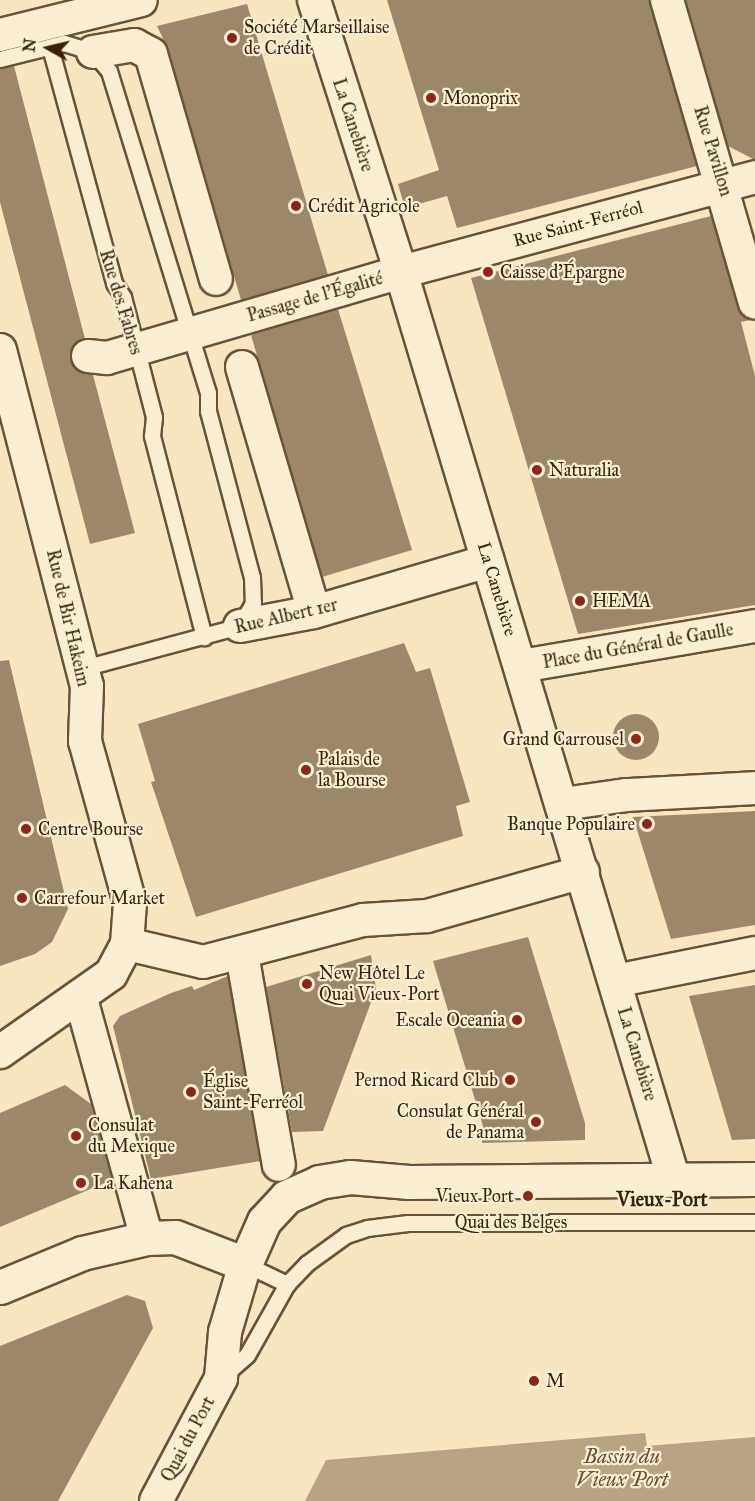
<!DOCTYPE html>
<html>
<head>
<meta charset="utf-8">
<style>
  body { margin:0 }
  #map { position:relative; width:755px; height:1501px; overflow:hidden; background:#f8e6bf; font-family:"IM FELL Great Primer",serif }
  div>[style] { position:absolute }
  .water>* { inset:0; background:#b8a383 }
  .building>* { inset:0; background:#9d876a }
  .round { border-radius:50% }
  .roads { filter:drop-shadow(2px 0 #6a523a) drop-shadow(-2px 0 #6a523a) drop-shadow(0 2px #6a523a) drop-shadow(0 -2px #6a523a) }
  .lane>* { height:15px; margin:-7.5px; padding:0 7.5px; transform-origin:7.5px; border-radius:7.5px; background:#faefd5 }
  .street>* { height:32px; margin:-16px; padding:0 16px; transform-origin:16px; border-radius:16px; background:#faefd5 }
  .secondary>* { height:33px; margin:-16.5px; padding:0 16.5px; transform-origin:16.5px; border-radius:16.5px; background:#faefd5 }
  .dots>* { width:16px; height:16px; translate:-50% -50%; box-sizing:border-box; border:3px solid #faefd5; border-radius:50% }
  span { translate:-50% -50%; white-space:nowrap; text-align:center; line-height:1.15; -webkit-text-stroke:4.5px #faefd5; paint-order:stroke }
  .poi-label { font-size:18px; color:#3b200e }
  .left { translate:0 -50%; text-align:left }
  .right { translate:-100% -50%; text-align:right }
  .street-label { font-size:18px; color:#3b200e }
  .neighbourhood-label { font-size:20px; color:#3b200e; font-weight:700 }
  .water-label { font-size:20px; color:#674e37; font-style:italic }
  .north { position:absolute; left:18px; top:18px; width:60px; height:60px; -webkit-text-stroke:4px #faefd5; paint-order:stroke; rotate:278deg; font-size:16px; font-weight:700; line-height:24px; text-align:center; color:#3b200e }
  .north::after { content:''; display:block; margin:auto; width:21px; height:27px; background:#3b200e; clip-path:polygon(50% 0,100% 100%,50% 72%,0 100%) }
</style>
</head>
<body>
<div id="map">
  <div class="water">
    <i style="clip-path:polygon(645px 1433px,647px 1446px,755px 1437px,755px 1501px,305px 1501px,326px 1460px)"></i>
  </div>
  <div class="building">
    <i style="clip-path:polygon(387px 0,650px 0,697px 166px,457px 228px,447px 196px,405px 208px,398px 184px,439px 170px)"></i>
    <i style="clip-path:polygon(686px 0,755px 0,755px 160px,728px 146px)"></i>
    <i style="clip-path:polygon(247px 4px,328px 275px,241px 300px,168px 49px,157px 26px)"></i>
    <i style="clip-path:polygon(14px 66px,85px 339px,73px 346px,71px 363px,78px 371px,93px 375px,135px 533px,90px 544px,0 202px,0 68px)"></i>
    <i style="clip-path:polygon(711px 216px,738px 307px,743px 315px,755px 319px,741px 322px,755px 376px,755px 605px,578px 634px,471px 278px)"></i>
    <i style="clip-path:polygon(338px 309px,412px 550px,322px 577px,251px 335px)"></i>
    <i style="clip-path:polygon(404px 643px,416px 672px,430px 668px,470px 802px,456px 806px,463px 836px,196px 917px,151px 782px,155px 781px,138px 724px)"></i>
    <i style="clip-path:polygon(9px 660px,68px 909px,52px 942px,35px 954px,0 966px,0 661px)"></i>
    <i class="round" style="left:613px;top:714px;width:46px;height:46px"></i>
    <i style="clip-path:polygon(755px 811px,755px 925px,671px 939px,633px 817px)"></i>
    <i style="clip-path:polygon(528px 937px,585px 1123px,585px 1140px,482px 1143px,483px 1126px,433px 961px)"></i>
    <i style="clip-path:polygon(371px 955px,376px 989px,323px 1131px,292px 1132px,266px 987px)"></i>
    <i style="clip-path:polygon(228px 976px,260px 1161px,151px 1179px,113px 1026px,120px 1016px,171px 993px,192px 986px,194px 990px)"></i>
    <i style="clip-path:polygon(755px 985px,755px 1139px,732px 1140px,689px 996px)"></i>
    <i style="clip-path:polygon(65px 1085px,91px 1104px,112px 1180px,0 1227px,0 1113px)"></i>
    <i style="clip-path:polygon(127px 1295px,145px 1301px,153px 1328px,58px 1501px,0 1501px,0 1346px)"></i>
  </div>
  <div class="roads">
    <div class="lane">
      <i style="left:50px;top:47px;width:245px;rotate:74.8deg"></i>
      <i style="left:114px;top:283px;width:17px;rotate:57deg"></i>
      <i style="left:123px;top:297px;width:124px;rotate:75.5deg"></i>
      <i style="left:154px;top:417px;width:19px;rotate:96deg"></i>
      <i style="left:152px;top:436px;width:208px;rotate:75.5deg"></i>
      <i style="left:0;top:59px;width:66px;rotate:-14deg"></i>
      <i style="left:64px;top:43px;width:30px;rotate:17deg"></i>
      <i style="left:93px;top:52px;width:25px;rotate:50deg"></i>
      <i style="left:109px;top:71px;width:337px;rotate:72.9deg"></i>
      <i style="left:208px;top:393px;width:18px;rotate:90deg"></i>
      <i style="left:208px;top:411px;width:172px;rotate:75.2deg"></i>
      <i style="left:252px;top:577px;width:26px;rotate:88deg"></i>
      <i style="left:253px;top:603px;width:26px;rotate:119deg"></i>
      <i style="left:240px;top:626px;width:163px;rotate:165deg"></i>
      <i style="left:245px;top:1264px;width:47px;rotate:25.5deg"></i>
      <i style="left:224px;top:1375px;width:30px;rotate:-41deg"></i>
      <i style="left:247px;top:1355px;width:81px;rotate:-60.6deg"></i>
      <i style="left:287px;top:1284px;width:28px;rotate:-46deg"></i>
      <i style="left:306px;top:1264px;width:49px;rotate:-35.9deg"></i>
      <i style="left:346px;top:1235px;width:22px;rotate:-18deg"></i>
      <i style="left:367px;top:1228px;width:41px;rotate:-7deg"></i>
      <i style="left:408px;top:1223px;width:347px;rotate:-0.2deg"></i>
    </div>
    <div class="street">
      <i style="left:314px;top:0;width:286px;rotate:72.3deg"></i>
      <i style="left:401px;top:272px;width:948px;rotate:73.27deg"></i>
      <i style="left:667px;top:0;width:315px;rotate:73.8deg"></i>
      <i style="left:0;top:35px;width:145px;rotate:-13.9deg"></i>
      <i style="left:93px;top:52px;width:42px;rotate:-9.7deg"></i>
      <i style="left:134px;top:45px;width:19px;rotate:28deg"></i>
      <i style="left:151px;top:54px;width:234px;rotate:73.9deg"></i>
      <i style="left:0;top:350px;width:347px;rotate:75.5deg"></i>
      <i style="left:87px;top:686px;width:55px;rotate:92.1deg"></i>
      <i style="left:85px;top:741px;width:168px;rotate:74.5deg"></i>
      <i style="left:130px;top:903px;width:41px;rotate:94.2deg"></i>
      <i style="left:127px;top:944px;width:34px;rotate:118deg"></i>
      <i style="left:111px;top:974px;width:136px;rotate:144.9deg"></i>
      <i style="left:88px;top:356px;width:19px;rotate:6deg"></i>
      <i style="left:107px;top:358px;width:306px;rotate:-16.3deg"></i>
      <i style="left:401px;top:272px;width:367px;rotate:-15deg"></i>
      <i style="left:242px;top:367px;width:255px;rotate:73.6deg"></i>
      <i style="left:240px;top:626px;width:75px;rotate:-10.7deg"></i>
      <i style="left:314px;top:612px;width:181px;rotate:-16.3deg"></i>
      <i style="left:521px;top:666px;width:237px;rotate:-9.7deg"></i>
      <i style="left:563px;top:804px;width:65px;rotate:-8deg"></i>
      <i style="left:627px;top:795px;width:128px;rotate:-3.1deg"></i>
      <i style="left:127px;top:944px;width:78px;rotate:13.3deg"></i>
      <i style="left:203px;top:962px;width:165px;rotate:-14.7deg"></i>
      <i style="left:363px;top:920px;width:64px;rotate:-3.6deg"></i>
      <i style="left:427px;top:916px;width:162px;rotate:-15.8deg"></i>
      <i style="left:242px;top:954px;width:214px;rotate:80.1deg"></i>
      <i style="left:615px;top:981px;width:143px;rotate:-11.3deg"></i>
      <i style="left:81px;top:999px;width:248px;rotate:74.6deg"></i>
      <i style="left:156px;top:1501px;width:139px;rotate:-62.1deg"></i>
      <i style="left:221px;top:1378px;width:46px;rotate:-85deg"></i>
      <i style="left:225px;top:1332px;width:71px;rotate:-73.6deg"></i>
    </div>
    <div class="secondary">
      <i style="left:245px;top:1264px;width:47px;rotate:-66.2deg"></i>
      <i style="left:264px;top:1221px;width:33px;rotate:-47deg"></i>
      <i style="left:286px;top:1197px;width:36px;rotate:-24deg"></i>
      <i style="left:319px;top:1182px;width:31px;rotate:-9deg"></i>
      <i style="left:350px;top:1177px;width:59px;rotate:4.8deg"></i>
      <i style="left:409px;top:1182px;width:346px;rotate:-0.5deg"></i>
      <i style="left:0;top:1287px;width:89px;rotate:-22.5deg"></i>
      <i style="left:82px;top:1253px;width:67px;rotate:-13deg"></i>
      <i style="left:147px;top:1238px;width:28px;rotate:-2deg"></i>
      <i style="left:175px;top:1237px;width:75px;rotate:21.1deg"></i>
    </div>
  </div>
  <div class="dots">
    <i style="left:232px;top:38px;background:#8f2418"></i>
    <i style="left:431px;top:98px;background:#8f2418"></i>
    <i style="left:296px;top:206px;background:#8f2418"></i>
    <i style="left:488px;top:272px;background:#8f2418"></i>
    <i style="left:537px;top:470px;background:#8f2418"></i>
    <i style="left:580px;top:601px;background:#8f2418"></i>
    <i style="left:636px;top:739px;background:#8f2418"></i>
    <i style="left:306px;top:770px;background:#8f2418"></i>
    <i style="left:647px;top:824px;background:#8f2418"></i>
    <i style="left:26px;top:829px;background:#8f2418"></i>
    <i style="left:22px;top:898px;background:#8f2418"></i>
    <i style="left:307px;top:984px;background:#8f2418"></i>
    <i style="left:517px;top:1020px;background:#8f2418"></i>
    <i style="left:510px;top:1080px;background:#8f2418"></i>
    <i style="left:191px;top:1092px;background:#8f2418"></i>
    <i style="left:536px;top:1122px;background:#8f2418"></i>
    <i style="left:76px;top:1136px;background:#8f2418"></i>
    <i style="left:81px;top:1183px;background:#8f2418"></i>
    <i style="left:528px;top:1196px;background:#8f2418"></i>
    <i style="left:534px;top:1381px;background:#8f2418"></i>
  </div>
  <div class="poi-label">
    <span class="left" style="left:244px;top:38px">Société Marseillaise<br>de Crédit</span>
    <span class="left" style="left:443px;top:98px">Monoprix</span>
    <span class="left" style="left:308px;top:206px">Crédit Agricole</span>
    <span class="left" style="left:500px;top:272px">Caisse d'Épargne</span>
    <span class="left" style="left:549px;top:470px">Naturalia</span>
    <span class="left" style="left:592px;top:601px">HEMA</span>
    <span class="right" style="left:624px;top:739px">Grand Carrousel</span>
    <span class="left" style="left:318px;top:770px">Palais de<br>la Bourse</span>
    <span class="right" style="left:635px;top:824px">Banque Populaire</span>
    <span class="left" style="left:38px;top:829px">Centre Bourse</span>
    <span class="left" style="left:34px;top:898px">Carrefour Market</span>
    <span class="left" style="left:319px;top:984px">New Hôtel Le<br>Quai Vieux-Port</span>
    <span class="right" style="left:505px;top:1020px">Escale Oceania</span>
    <span class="right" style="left:498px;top:1080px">Pernod Ricard Club</span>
    <span class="left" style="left:203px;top:1092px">Église<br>Saint-Ferréol</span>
    <span class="right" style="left:524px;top:1122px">Consulat Général<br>de Panama</span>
    <span class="left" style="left:88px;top:1136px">Consulat<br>du Mexique</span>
    <span class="left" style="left:93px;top:1183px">La Kahena</span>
    <span class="right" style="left:514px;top:1196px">Vieux Port</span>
    <span class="left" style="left:546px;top:1381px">M</span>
  </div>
  <div class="street-label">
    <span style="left:353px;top:125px;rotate:72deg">La Canebière</span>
    <span style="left:713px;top:151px;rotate:73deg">Rue Pavillon</span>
    <span style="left:578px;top:224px;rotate:-15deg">Rue Saint-Ferréol</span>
    <span style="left:315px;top:297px;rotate:-16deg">Passage de l'Égalité</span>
    <span style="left:121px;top:302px;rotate:73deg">Rue des Fabres</span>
    <span style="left:497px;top:589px;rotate:73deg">La Canebière</span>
    <span style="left:286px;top:616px;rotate:-13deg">Rue Albert 1er</span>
    <span style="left:68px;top:618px;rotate:77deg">Rue de Bir Hakeim</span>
    <span style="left:638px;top:646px;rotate:-10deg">Place du Général de Gaulle</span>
    <span style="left:637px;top:1054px;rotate:73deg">La Canebière</span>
    <span style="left:511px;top:1222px">Quai des Belges</span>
    <span style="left:188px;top:1439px;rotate:-62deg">Quai du Port</span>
  </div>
  <div class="neighbourhood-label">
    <span style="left:662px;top:1199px">Vieux-Port</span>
  </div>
  <div class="water-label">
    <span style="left:622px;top:1468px">Bassin du<br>Vieux Port</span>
  </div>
  <div class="north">N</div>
</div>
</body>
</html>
